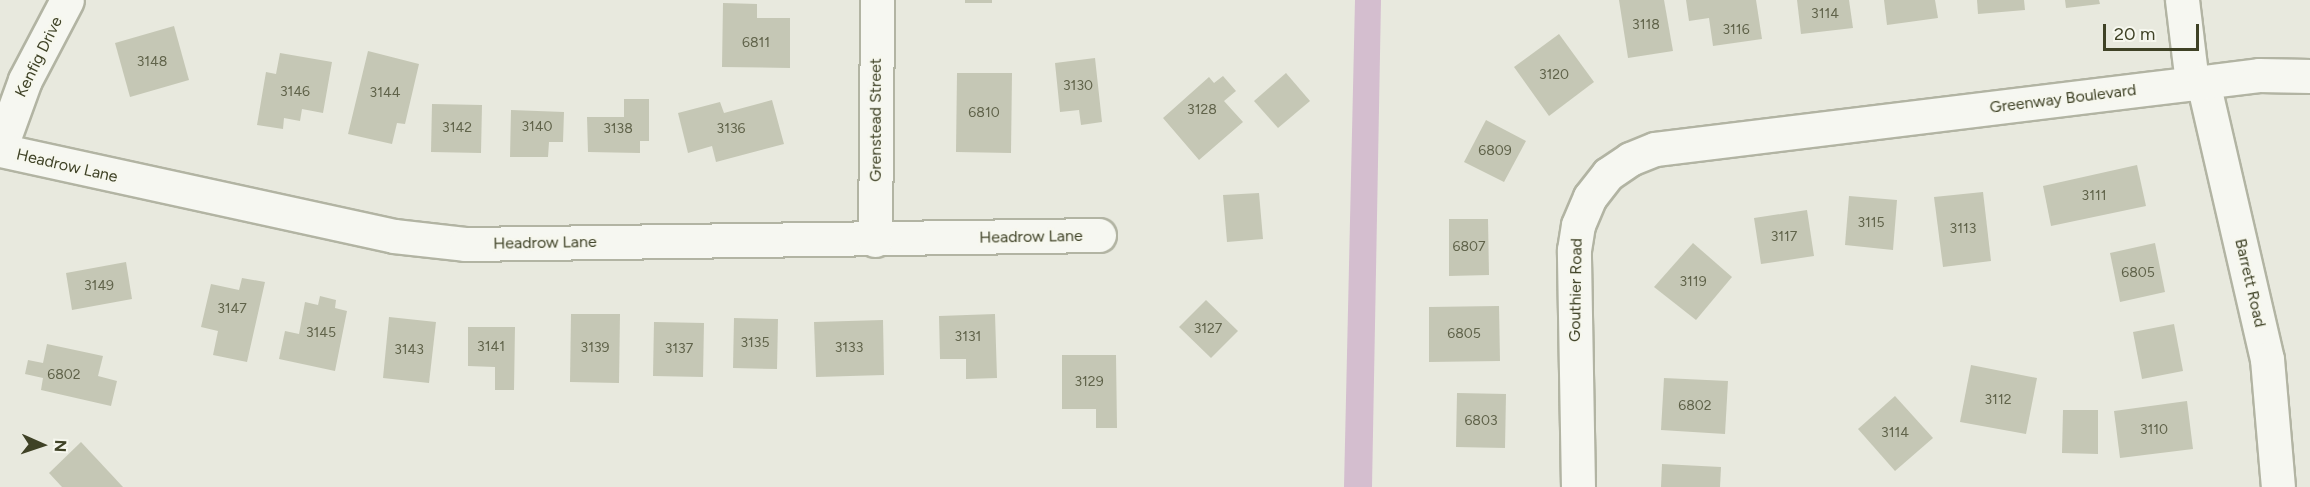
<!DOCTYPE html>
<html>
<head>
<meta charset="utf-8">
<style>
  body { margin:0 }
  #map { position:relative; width:2310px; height:487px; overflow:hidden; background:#e8e9de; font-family:Figtree,sans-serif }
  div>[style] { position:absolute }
  .green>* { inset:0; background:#d4becf }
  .building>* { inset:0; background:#c5c7b5 }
  .roads { filter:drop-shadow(2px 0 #b2b4a3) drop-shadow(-2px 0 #b2b4a3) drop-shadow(0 2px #b2b4a3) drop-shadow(0 -2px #b2b4a3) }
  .minor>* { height:33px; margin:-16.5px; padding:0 16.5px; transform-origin:16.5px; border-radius:16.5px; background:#f6f7f1 }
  span { translate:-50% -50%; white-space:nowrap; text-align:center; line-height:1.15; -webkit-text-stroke:5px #f6f7ee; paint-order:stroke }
  .number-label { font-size:14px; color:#60634a }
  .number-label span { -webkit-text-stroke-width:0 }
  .street-label { font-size:16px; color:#3f4226 }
  .north { position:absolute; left:12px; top:415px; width:60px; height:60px; -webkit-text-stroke:4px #f6f7ee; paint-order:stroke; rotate:93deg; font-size:16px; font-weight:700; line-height:24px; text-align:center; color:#3f4226 }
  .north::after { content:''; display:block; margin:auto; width:21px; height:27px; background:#3f4226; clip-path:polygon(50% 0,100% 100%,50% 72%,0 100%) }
  .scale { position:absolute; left:2103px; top:24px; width:96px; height:27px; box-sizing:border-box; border:3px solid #3f4226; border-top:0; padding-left:8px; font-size:18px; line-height:21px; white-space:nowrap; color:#3f4226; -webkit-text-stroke:4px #f6f7ee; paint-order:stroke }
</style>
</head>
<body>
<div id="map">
  <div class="green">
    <i style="clip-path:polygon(1355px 0,1381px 0,1372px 487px,1344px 487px)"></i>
  </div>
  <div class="building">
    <i style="clip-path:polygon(965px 0,992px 0,992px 3px,965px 3px)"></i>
    <i style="clip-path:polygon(1619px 0,1664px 0,1673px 51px,1628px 58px)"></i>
    <i style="clip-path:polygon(1686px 0,1756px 0,1762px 39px,1713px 46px,1709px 18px,1689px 21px)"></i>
    <i style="clip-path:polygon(1797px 0,1849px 0,1853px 28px,1801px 34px)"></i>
    <i style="clip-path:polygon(1884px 0,1935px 0,1938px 18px,1887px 25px)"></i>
    <i style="clip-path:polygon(1977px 0,2024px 0,2025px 10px,1978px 14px)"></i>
    <i style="clip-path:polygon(2065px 0,2099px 0,2100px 4px,2066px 8px)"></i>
    <i style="clip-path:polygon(723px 3px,757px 4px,757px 18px,790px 18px,790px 68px,722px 67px)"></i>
    <i style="clip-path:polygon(174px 26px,189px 80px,130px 97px,115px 43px)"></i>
    <i style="clip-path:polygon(1559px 34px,1594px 82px,1549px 116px,1514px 67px)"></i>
    <i style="clip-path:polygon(368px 51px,419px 64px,405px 124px,397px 123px,392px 144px,348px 134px)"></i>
    <i style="clip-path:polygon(280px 53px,332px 62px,323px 113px,302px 109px,300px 121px,284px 118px,283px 129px,257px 125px,266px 72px,276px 74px)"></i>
    <i style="clip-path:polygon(1095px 58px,1102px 122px,1081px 125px,1079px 110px,1060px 112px,1055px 63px)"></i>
    <i style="clip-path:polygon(957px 73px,1012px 73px,1011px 153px,956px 152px)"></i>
    <i style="clip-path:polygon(1286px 73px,1310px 101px,1278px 128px,1254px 101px)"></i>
    <i style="clip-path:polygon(1223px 76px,1236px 91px,1224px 101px,1243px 122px,1199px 160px,1163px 118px,1209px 77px,1214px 83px)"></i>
    <i style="clip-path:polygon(624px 99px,649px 99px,649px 141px,640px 141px,640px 153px,588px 152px,587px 117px,624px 117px)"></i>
    <i style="clip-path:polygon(772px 100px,784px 144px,716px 162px,712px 146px,688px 153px,678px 113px,720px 102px,724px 113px)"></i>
    <i style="clip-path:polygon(432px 104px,482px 105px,481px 153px,431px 152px)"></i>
    <i style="clip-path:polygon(511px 110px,564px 112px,563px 142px,549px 142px,548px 157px,510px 157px)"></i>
    <i style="clip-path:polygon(1486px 120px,1526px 141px,1504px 182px,1464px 162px)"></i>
    <i style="clip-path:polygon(2137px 165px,2146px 206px,2051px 226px,2043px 186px)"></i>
    <i style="clip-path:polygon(1983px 192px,1991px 261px,1943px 267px,1934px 197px)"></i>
    <i style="clip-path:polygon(1259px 193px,1263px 239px,1227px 242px,1223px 195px)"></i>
    <i style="clip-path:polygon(1849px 196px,1897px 200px,1893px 250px,1845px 245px)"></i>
    <i style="clip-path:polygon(1807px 210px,1814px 256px,1761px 264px,1754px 218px)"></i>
    <i style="clip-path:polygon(1449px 219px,1488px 219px,1489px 275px,1449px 276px)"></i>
    <i style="clip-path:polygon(1693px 243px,1732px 277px,1696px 320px,1654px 287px)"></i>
    <i style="clip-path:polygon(2155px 243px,2165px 292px,2120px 302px,2110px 253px)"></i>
    <i style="clip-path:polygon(126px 262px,132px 299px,72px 310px,66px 273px)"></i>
    <i style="clip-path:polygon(242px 278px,265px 282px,247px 362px,213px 355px,218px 331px,201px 327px,211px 284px,239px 290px)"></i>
    <i style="clip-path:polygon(320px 296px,336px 300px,335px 308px,347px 311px,335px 371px,279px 359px,285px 331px,299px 334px,305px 302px,318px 305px)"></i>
    <i style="clip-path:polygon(1206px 300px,1238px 331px,1211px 358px,1179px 327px)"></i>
    <i style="clip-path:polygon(1499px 306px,1500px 361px,1429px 362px,1429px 307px)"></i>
    <i style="clip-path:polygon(571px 314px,620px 314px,619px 383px,570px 382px)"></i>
    <i style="clip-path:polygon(995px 314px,997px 378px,966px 379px,966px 359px,940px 359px,939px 316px)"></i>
    <i style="clip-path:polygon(389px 317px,436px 322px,429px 383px,383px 378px)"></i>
    <i style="clip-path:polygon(734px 318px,778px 319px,777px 369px,733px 368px)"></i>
    <i style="clip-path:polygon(883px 320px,884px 375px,816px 377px,814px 322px)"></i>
    <i style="clip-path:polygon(654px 322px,704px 323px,703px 377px,653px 376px)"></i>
    <i style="clip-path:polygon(2174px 324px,2183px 371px,2142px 379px,2133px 332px)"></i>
    <i style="clip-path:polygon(468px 327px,515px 327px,514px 390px,495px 390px,495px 367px,468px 366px)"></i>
    <i style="clip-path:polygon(47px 344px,103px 356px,98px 376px,117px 381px,111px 406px,41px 390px,43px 378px,25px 374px,28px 360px,43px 363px)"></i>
    <i style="clip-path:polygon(1062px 355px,1116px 355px,1117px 428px,1096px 428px,1096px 409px,1062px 409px)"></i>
    <i style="clip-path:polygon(1971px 365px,2037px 378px,2026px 434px,1960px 422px)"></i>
    <i style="clip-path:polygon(1664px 378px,1728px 381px,1725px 434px,1661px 430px)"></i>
    <i style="clip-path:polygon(1457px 393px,1506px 394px,1505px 448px,1456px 447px)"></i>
    <i style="clip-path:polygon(1895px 396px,1933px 438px,1895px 471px,1858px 429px)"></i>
    <i style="clip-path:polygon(2187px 401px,2193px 449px,2120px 458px,2114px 411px)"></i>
    <i style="clip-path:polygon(2063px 410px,2098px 410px,2098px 454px,2062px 453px)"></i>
    <i style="clip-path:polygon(81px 442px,123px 487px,62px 487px,49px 473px)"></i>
    <i style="clip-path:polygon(1662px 464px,1721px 467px,1720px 487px,1661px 487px)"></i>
  </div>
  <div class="roads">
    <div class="minor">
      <i style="left:2182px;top:0;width:84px;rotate:83.1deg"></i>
      <i style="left:2203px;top:82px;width:284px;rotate:77deg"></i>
      <i style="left:2267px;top:359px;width:128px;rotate:85.1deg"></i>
      <i style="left:0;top:149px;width:73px;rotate:-70.1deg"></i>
      <i style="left:25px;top:80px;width:90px;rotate:-62.3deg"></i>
      <i style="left:0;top:150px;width:403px;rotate:12.3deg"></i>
      <i style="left:394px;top:236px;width:71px;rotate:6.4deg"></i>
      <i style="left:465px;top:244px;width:634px;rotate:-0.81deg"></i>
      <i style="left:875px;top:240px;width:240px;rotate:-89.5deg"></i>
      <i style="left:1578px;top:487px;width:237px;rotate:-91deg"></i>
      <i style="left:1574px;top:250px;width:25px;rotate:-81deg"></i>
      <i style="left:1578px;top:225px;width:30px;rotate:-67deg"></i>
      <i style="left:1590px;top:197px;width:29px;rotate:-52deg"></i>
      <i style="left:1608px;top:174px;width:27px;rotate:-34deg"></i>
      <i style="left:1630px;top:159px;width:27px;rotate:-22deg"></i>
      <i style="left:1655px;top:149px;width:552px;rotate:-6.97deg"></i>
      <i style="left:2203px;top:82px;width:56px;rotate:-7.1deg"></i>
      <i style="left:2259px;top:75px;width:51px;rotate:1.1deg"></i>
    </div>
  </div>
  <div class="number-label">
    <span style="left:1825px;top:14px">3114</span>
    <span style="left:1646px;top:25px">3118</span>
    <span style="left:1736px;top:30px">3116</span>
    <span style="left:756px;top:43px">6811</span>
    <span style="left:152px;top:62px">3148</span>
    <span style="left:1554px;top:75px">3120</span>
    <span style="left:1078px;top:86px">3130</span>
    <span style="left:295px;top:92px">3146</span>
    <span style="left:385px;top:93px">3144</span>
    <span style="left:1202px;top:110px">3128</span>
    <span style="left:984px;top:113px">6810</span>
    <span style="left:537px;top:127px">3140</span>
    <span style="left:457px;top:128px">3142</span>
    <span style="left:618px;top:129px">3138</span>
    <span style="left:731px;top:129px">3136</span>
    <span style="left:1495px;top:151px">6809</span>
    <span style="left:2094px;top:196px">3111</span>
    <span style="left:1871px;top:223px">3115</span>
    <span style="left:1963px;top:229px">3113</span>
    <span style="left:1784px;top:237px">3117</span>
    <span style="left:1469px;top:247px">6807</span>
    <span style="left:2138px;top:273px">6805</span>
    <span style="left:1693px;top:282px">3119</span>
    <span style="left:99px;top:286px">3149</span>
    <span style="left:232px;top:309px">3147</span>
    <span style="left:1208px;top:329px">3127</span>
    <span style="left:321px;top:333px">3145</span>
    <span style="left:1464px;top:334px">6805</span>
    <span style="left:968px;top:337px">3131</span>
    <span style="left:755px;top:343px">3135</span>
    <span style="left:491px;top:347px">3141</span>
    <span style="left:595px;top:348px">3139</span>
    <span style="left:849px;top:348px">3133</span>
    <span style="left:679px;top:349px">3137</span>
    <span style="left:409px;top:350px">3143</span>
    <span style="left:64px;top:375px">6802</span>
    <span style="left:1089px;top:382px">3129</span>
    <span style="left:1998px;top:400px">3112</span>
    <span style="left:1695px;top:406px">6802</span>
    <span style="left:1481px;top:421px">6803</span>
    <span style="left:2154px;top:430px">3110</span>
    <span style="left:1895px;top:433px">3114</span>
  </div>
  <div class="street-label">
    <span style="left:39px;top:57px;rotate:-64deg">Kenfig Drive</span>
    <span style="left:2063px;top:99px;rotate:-7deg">Greenway Boulevard</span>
    <span style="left:876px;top:120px;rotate:-90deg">Grenstead Street</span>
    <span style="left:67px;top:166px;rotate:13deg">Headrow Lane</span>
    <span style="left:1031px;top:237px;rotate:-1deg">Headrow Lane</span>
    <span style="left:545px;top:243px;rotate:-1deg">Headrow Lane</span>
    <span style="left:2250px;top:283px;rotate:77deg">Barrett Road</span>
    <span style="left:1576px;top:290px;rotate:-89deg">Gouthier Road</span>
  </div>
  <div class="north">N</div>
  <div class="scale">20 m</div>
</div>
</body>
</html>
